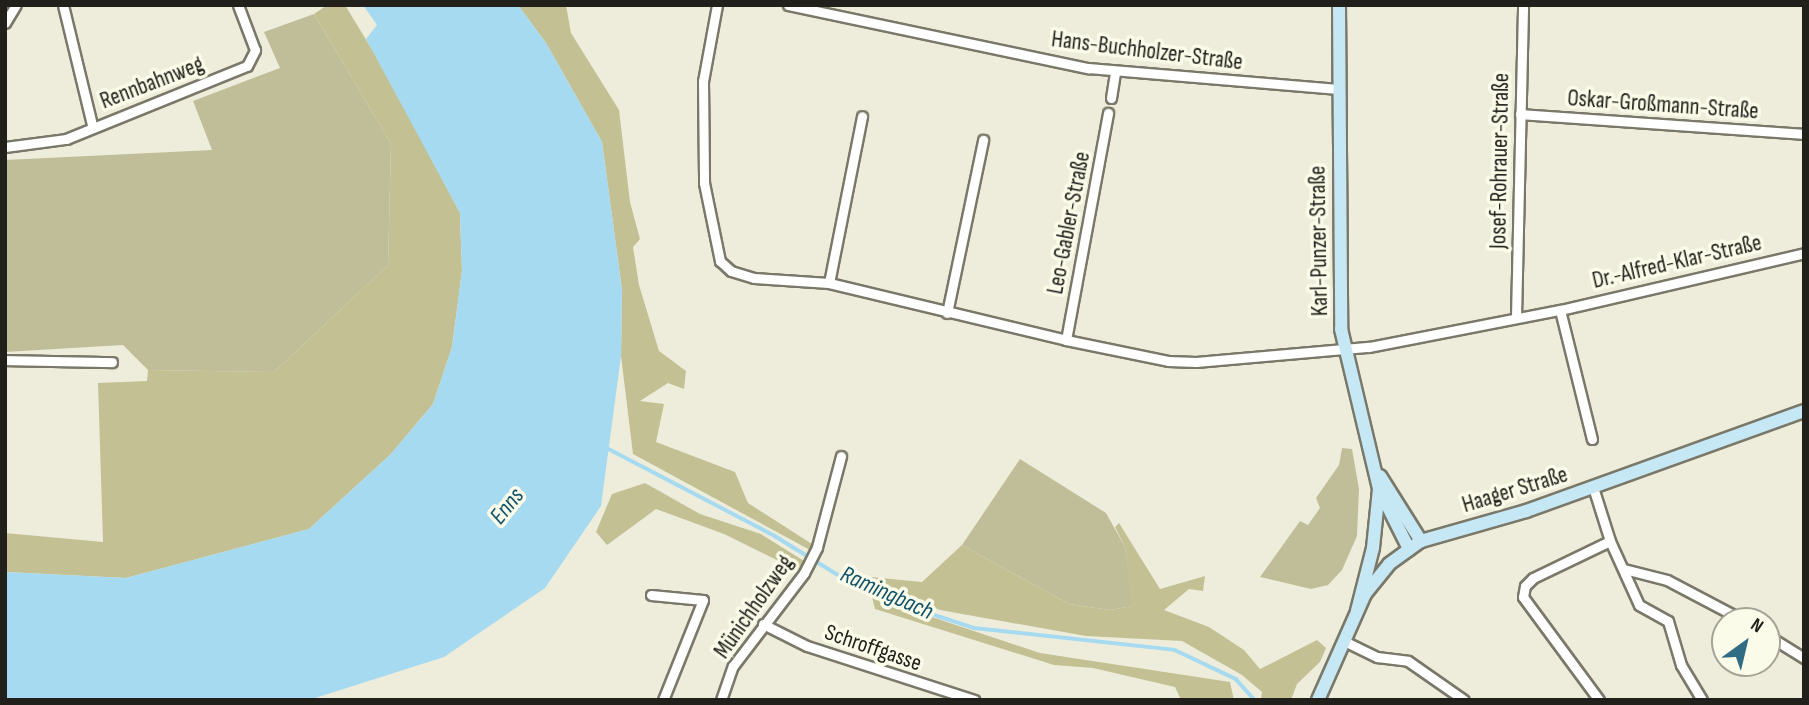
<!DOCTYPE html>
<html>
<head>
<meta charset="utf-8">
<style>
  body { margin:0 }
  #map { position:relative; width:1809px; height:705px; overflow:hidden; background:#eeeddc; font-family:"Sofia Sans Condensed",sans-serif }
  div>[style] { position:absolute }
  .green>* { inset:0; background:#c0be98 }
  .forest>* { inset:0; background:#c3c193 }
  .water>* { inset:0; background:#a6daf0 }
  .stream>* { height:3.5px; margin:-1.75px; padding:0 1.75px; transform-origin:1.75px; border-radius:1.75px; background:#a6daf0 }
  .roads { filter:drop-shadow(2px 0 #797869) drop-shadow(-2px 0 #797869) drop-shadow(0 2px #797869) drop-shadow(0 -2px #797869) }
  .street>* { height:9px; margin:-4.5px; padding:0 4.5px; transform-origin:4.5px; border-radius:4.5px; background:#fff }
  .secondary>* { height:12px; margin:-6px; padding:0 6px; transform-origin:6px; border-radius:6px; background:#c6e7f4 }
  span { translate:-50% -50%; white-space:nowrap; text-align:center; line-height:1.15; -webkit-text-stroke:7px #fbfbe9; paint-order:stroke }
  .street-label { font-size:23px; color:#21201a }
  .water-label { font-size:24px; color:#10536a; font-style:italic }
  .frame { position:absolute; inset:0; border:7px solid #21201a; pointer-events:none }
  .north { position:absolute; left:1711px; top:607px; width:70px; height:70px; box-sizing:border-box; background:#fbfbe9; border:2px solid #a4a396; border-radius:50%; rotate:34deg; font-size:19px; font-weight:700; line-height:28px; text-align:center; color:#21201a }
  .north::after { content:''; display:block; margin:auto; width:24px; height:32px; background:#306c84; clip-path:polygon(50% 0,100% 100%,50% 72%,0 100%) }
</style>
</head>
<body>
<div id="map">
  <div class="green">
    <i style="clip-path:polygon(314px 14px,391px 144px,388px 265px,274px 372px,148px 370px,123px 345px,5px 352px,5px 160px,212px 150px,193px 101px,280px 68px,264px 32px)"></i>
    <i style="clip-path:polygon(1342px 448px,1352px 449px,1359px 489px,1357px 536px,1342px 570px,1328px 585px,1311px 589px,1260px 577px,1300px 521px,1308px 525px,1320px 508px,1316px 498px,1339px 465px)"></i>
    <i style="clip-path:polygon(1020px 459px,1106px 513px,1125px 547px,1133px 606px,1110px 610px,1069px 604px,962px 545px)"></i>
  </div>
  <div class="forest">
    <i style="clip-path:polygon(327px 5px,345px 5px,388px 76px,460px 213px,462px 271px,452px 347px,433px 404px,391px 454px,309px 529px,126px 578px,5px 572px,5px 533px,103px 542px,98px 383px,147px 381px,148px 370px,274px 372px,388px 265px,391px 144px,314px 14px)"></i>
    <i style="clip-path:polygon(518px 5px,566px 5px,571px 33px,619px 110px,630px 202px,640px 239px,633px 247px,639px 285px,659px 351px,686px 371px,684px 389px,668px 383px,640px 401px,664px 404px,656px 442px,735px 472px,748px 503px,812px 544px,810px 550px,633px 454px,621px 356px,622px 290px,602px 142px,546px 43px)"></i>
    <i style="clip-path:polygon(645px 483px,700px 514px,761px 534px,804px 561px,799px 571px,724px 534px,656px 509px,607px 545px,596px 532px,612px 494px)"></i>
    <i style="clip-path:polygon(1119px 523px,1160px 589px,1205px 576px,1203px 591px,1189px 589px,1164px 610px,1209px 627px,1244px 650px,1260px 669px,1317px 640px,1326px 648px,1320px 662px,1297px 684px,1291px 700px,1261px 700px,1262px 692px,1242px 675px,1182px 641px,1086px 636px,940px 610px,861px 576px,922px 582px,962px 545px,1069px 604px,1110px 610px,1132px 606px,1125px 547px,1115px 527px)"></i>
    <i style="clip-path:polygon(872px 597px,1040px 653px,1230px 682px,1234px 700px,1181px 700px,1175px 687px,1093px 668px,1054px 665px,875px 609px)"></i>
  </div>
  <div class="water">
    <i style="clip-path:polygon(363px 5px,518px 5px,546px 43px,602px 142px,622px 290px,621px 356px,601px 506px,545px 588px,444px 657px,309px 700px,5px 700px,5px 572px,126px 578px,309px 529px,391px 454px,433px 404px,452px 347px,462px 271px,460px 213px,366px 39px,377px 25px)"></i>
  </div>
  <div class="stream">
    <i style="left:605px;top:447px;width:192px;rotate:27.6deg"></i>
    <i style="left:775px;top:536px;width:89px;rotate:31.7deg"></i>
    <i style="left:851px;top:583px;width:54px;rotate:22.8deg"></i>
    <i style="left:901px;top:604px;width:77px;rotate:18.2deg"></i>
    <i style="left:974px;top:628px;width:202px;rotate:6.2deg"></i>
    <i style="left:1175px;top:650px;width:68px;rotate:25.4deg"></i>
    <i style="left:1236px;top:679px;width:28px;rotate:48deg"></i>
  </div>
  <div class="roads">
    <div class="street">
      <i style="left:63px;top:5px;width:123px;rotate:76.4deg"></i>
      <i style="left:717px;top:5px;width:77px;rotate:100.4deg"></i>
      <i style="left:703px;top:81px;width:102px;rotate:89.4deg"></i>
      <i style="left:704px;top:183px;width:80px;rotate:78.4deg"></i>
      <i style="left:720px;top:261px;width:15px;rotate:42deg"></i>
      <i style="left:731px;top:271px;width:24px;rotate:17deg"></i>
      <i style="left:754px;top:278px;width:75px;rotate:3.8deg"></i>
      <i style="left:829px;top:283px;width:244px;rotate:13.5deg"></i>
      <i style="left:1066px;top:340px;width:104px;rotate:11.6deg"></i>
      <i style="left:1168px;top:361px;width:28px;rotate:2deg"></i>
      <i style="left:1196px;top:362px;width:174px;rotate:-5deg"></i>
      <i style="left:1369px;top:347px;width:195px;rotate:-11deg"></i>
      <i style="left:1560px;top:310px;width:251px;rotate:-13.1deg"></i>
      <i style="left:788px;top:5px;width:307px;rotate:11.9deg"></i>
      <i style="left:1088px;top:68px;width:251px;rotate:4.8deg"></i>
      <i style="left:5px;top:23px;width:21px;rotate:-59deg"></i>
      <i style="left:1111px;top:98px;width:26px;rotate:-81deg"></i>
      <i style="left:1520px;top:114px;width:285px;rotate:4deg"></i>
      <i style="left:5px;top:147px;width:62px;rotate:-7.5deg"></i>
      <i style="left:66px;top:139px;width:195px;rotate:-22deg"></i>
      <i style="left:247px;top:66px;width:18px;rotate:-63deg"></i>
      <i style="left:255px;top:50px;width:48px;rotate:-110.7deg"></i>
      <i style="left:829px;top:283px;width:170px;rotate:-78.8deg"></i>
      <i style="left:1560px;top:310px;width:133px;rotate:76.1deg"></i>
      <i style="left:947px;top:313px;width:177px;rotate:-78.2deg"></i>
      <i style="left:1516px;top:317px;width:312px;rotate:-88.7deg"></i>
      <i style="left:1066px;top:340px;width:231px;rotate:-79.5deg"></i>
      <i style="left:5px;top:360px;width:107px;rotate:1.1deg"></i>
      <i style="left:1593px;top:487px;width:57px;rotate:72.5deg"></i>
      <i style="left:1610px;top:541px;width:70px;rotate:65.6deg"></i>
      <i style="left:1639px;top:605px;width:33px;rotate:29deg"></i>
      <i style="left:1668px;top:621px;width:46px;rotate:73.5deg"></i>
      <i style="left:1681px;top:665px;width:41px;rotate:59deg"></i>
      <i style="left:1624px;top:569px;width:44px;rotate:14.3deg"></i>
      <i style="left:1667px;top:580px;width:88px;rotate:27.7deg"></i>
      <i style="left:651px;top:595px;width:52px;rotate:5.5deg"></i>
      <i style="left:703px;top:600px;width:108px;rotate:111.8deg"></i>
      <i style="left:763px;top:624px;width:49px;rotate:26.6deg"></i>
      <i style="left:807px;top:646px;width:176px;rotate:17.9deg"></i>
      <i style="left:1767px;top:635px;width:44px;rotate:31.9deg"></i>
      <i style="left:1344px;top:641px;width:37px;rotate:26deg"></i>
      <i style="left:1377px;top:657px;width:31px;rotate:7deg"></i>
      <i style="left:1408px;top:661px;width:68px;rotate:34.9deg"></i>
      <i style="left:721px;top:700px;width:36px;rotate:-71deg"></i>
      <i style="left:733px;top:666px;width:117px;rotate:-52.6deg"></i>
      <i style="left:804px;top:573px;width:29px;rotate:-63deg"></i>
      <i style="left:817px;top:547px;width:94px;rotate:-75.2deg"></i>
      <i style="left:1599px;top:700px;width:128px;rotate:-126.4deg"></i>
      <i style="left:1523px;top:597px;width:11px;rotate:-80deg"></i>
      <i style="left:1525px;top:586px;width:11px;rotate:-45deg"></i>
      <i style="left:1533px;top:578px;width:85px;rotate:-25.7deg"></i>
    </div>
    <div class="secondary">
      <i style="left:1339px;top:5px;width:324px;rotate:89.6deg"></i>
      <i style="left:1341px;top:329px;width:164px;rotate:76.6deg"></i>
      <i style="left:1379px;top:489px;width:59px;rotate:95.8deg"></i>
      <i style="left:1373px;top:548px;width:65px;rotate:104.3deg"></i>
      <i style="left:1380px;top:476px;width:77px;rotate:57.8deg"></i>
      <i style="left:1381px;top:493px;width:63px;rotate:63.4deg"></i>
      <i style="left:1318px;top:700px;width:116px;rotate:-66.1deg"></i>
      <i style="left:1365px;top:594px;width:38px;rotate:-51deg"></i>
      <i style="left:1389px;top:564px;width:39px;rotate:-36deg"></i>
      <i style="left:1421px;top:541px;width:109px;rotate:-15.9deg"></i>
      <i style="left:1526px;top:511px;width:295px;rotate:-19.8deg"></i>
    </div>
  </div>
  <div class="street-label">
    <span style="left:1147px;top:51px;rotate:7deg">Hans-Buchholzer-Straße</span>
    <span style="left:152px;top:83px;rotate:-21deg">Rennbahnweg</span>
    <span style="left:1663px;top:105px;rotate:4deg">Oskar-Großmann-Straße</span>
    <span style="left:1500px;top:161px;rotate:-89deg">Josef-Rohrauer-Straße</span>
    <span style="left:1069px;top:223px;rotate:-79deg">Leo-Gabler-Straße</span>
    <span style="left:1319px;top:241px;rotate:-91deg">Karl-Punzer-Straße</span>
    <span style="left:1677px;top:262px;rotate:-13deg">Dr.-Alfred-Klar-Straße</span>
    <span style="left:1515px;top:490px;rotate:-17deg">Haager Straße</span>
    <span style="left:754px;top:607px;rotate:-55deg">Münichholzweg</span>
    <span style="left:873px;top:648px;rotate:19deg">Schroffgasse</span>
  </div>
  <div class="water-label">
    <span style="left:507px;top:506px;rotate:-51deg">Enns</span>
    <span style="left:887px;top:593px;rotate:24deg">Ramingbach</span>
  </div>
  <div class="frame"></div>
  <div class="north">N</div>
</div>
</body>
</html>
